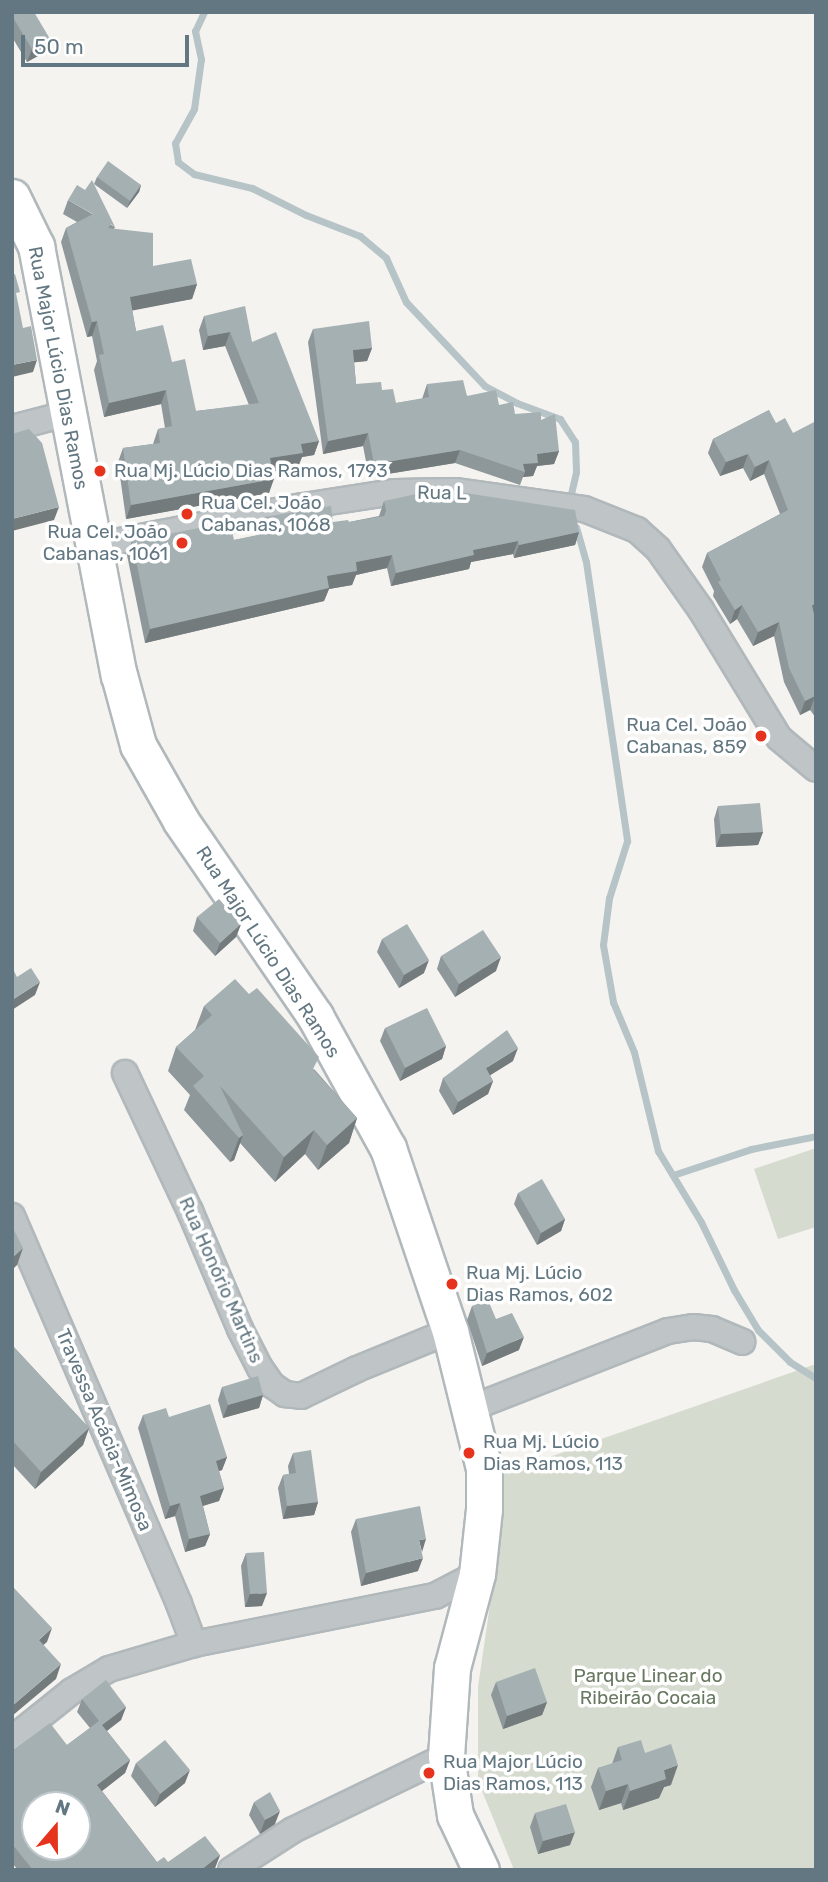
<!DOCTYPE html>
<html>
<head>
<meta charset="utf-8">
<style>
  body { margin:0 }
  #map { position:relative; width:828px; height:1882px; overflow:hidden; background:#f4f3ef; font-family:Rubik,sans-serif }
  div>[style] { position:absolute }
  .green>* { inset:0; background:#d6dbd0 }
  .stream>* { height:7px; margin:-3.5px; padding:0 3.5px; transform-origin:3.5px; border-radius:3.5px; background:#b6c4c7 }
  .roads { filter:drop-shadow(2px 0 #b1b8bb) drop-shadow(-2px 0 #b1b8bb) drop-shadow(0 2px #b1b8bb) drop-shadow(0 -2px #b1b8bb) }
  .minor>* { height:24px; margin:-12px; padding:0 12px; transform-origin:12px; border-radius:12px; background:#bfc4c6 }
  .secondary>* { height:35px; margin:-17.5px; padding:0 17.5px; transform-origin:17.5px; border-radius:17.5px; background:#fff }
  .wall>* { inset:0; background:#8e979a }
  .shaded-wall>* { inset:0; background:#747b7d }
  .building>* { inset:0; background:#a5b0b3 }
  .dots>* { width:19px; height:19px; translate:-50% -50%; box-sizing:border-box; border:4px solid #fff; border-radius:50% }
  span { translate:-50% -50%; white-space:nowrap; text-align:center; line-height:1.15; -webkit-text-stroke:7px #fff; paint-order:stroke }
  .street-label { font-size:19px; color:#627781 }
  .poi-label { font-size:19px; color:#627781 }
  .left { translate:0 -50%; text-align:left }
  .right { translate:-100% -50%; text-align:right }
  .park-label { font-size:19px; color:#687861 }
  .frame { position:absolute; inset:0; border:14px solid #627781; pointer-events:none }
  .north { position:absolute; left:21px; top:1791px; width:70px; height:70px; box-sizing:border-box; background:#fff; border:2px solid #c0c9cd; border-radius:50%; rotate:20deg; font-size:19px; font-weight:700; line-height:28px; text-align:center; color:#627781 }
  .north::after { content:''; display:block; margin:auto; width:24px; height:32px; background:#e6331d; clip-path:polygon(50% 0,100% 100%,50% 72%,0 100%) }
  .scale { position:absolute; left:21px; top:35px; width:168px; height:32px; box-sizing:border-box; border:4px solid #627781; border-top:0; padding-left:9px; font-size:21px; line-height:24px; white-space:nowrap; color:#627781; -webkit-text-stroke:5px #fff; paint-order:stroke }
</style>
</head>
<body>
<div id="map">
  <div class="green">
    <i style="clip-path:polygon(816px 1148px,816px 1227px,778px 1239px,754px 1169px)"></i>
    <i style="clip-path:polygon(816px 1364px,816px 1870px,514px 1870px,478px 1781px,478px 1687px,495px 1570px,504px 1473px)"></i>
  </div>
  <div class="stream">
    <i style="left:204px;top:12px;width:21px;rotate:115deg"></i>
    <i style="left:195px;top:31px;width:29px;rotate:78deg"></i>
    <i style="left:201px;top:59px;width:50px;rotate:98deg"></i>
    <i style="left:194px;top:109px;width:39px;rotate:119deg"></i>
    <i style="left:175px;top:143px;width:19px;rotate:81deg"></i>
    <i style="left:178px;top:162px;width:20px;rotate:37deg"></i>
    <i style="left:194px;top:174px;width:60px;rotate:13.6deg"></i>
    <i style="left:252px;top:188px;width:60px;rotate:26.6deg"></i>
    <i style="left:306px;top:215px;width:58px;rotate:21.3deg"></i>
    <i style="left:360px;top:236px;width:34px;rotate:40deg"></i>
    <i style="left:386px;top:258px;width:48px;rotate:65.6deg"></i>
    <i style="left:406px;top:302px;width:115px;rotate:46.8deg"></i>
    <i style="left:485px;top:386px;width:36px;rotate:28deg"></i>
    <i style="left:517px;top:403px;width:46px;rotate:20.4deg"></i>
    <i style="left:560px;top:419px;width:27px;rotate:57deg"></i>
    <i style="left:575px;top:442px;width:30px;rotate:88deg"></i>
    <i style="left:576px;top:472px;width:31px;rotate:103deg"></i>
    <i style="left:576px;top:527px;width:36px;rotate:74deg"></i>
    <i style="left:586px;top:562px;width:282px;rotate:81.6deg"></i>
    <i style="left:627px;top:841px;width:60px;rotate:107.5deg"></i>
    <i style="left:609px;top:898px;width:47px;rotate:97.3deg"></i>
    <i style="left:603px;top:945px;width:58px;rotate:80deg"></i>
    <i style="left:613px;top:1002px;width:54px;rotate:67.2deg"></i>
    <i style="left:634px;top:1052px;width:102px;rotate:76.4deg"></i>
    <i style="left:658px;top:1151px;width:83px;rotate:58.8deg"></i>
    <i style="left:701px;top:1222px;width:76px;rotate:64.1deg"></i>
    <i style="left:734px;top:1290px;width:47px;rotate:59deg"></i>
    <i style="left:758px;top:1330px;width:45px;rotate:45deg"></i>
    <i style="left:790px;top:1362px;width:31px;rotate:32deg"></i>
    <i style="left:673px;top:1175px;width:82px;rotate:-18.4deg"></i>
    <i style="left:751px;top:1149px;width:66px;rotate:-11.3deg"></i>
  </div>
  <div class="roads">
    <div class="minor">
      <i style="left:12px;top:428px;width:59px;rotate:-14.7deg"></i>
      <i style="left:93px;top:546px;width:214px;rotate:-10.8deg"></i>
      <i style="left:303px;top:506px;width:93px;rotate:-8.7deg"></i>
      <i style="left:395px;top:492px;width:60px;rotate:-1deg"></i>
      <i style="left:455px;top:491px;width:130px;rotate:7.9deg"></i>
      <i style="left:584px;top:509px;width:57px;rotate:21.6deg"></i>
      <i style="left:637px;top:530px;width:28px;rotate:42deg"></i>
      <i style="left:658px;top:549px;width:75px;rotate:54.8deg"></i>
      <i style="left:701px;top:610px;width:150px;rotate:58.6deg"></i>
      <i style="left:779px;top:738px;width:48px;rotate:40deg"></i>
      <i style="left:125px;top:1073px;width:153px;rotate:64.8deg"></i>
      <i style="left:190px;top:1211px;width:128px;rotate:67deg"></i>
      <i style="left:240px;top:1329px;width:44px;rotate:62.9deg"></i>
      <i style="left:260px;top:1368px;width:21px;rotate:55deg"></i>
      <i style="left:272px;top:1385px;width:16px;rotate:35deg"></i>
      <i style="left:285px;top:1394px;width:16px;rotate:7deg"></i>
      <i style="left:301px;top:1396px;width:62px;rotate:-25.7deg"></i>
      <i style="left:357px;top:1369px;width:100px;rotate:-22.2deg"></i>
      <i style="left:12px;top:1216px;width:422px;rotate:66.7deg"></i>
      <i style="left:179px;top:1604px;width:43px;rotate:69.4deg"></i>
      <i style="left:469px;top:1409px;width:214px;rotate:-21.4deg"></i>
      <i style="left:668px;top:1331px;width:25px;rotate:-9deg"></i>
      <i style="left:693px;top:1327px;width:19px;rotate:6deg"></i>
      <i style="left:712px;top:1329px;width:33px;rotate:23deg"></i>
      <i style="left:12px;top:1739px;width:77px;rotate:-38.7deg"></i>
      <i style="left:72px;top:1691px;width:43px;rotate:-30.7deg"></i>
      <i style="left:109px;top:1669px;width:89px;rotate:-16.4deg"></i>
      <i style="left:194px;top:1644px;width:246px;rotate:-11.3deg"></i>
      <i style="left:435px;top:1596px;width:47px;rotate:-27.6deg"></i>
      <i style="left:231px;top:1870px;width:74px;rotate:-32.8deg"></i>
      <i style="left:293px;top:1830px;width:170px;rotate:-25.8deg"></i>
    </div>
    <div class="secondary">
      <i style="left:12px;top:197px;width:55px;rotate:63.9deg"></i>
      <i style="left:36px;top:246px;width:437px;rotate:79.1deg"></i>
      <i style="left:119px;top:675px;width:73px;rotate:74.8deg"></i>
      <i style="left:138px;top:745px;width:87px;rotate:60.5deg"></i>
      <i style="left:181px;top:821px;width:237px;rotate:55.5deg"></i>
      <i style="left:315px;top:1016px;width:151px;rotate:61.1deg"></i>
      <i style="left:388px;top:1148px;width:193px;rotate:71.3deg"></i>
      <i style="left:450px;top:1331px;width:141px;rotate:76.1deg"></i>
      <i style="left:484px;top:1468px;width:41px;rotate:90deg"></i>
      <i style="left:484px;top:1509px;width:65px;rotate:96.1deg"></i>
      <i style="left:477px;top:1574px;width:97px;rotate:104.9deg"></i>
      <i style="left:452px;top:1668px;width:88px;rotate:93.9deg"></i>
      <i style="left:446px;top:1756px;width:60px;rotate:81.3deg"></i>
      <i style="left:455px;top:1815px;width:61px;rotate:64.7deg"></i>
    </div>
  </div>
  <div class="wall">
    <i style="clip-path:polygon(12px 12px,50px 39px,45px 52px,27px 62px,12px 37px)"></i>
    <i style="clip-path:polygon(97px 177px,141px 185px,139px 192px,127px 208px,94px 184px)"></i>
    <i style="clip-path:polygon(68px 200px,115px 227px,114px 229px,153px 266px,197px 284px,192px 299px,132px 310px,136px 331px,172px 362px,196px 411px,249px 405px,225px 346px,203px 350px,199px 330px,204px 316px,252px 342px,319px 441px,314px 455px,302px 457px,298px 467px,273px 471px,269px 493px,126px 519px,118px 462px,123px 448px,153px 444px,158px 429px,165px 428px,161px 404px,104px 417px,94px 370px,97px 361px,92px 336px,87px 337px,61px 242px,66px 228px,77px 222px,63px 214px)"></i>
    <i style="clip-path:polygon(313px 329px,372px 348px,367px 361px,354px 362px,356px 384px,382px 390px,396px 403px,422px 399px,427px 384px,499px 405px,515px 414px,541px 420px,559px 451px,554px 464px,537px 466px,533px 476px,523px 477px,520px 485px,455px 463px,369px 477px,363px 446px,323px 454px,308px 342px)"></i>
    <i style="clip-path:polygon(769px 410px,816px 623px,816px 718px,810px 710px,800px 715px,784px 682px,774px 636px,753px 646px,737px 619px,730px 624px,713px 596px,714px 591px,702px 567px,707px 553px,780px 514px,764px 474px,750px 481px,743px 468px,720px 476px,708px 453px,713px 439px)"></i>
    <i style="clip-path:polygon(384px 501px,579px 532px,575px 545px,514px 558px,513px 554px,471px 562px,469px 569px,391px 586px,387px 568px,356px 575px,352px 585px,329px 589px,324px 601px,145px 643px,127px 555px,132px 541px,234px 540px,260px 535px,259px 530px,264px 517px,333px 522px,349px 522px,379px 516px)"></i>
    <i style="clip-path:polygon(718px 806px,763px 832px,758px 845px,716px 847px,714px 819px)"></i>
    <i style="clip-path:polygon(197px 917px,241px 924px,236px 937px,215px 956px,193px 931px)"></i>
    <i style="clip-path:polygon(382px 939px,424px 973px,399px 988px,377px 952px)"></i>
    <i style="clip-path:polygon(441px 956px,496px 971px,455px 997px,437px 969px)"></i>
    <i style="clip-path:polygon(204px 1006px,315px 1070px,357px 1118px,349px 1143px,318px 1170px,305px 1154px,275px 1182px,240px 1143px,234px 1160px,230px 1162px,184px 1110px,190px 1095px,168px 1071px,176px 1047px,195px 1030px)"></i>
    <i style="clip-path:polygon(385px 1028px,446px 1046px,442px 1059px,400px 1081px,380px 1041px)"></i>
    <i style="clip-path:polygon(513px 1061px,490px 1075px,493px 1081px,488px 1094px,453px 1115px,439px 1091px,443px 1078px)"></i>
    <i style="clip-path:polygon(518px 1193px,565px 1219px,561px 1231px,537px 1245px,514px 1204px)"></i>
    <i style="clip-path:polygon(472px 1306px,496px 1319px,519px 1350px,482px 1366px,467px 1320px)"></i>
    <i style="clip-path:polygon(12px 1345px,89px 1428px,83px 1445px,35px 1489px,12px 1464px)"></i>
    <i style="clip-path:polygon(222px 1387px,263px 1395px,259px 1408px,223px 1418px,218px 1400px)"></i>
    <i style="clip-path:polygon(143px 1415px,169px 1417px,227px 1457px,222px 1470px,219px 1471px,224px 1488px,219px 1501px,203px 1506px,210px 1534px,205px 1546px,185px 1552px,175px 1516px,165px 1519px,138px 1428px)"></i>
    <i style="clip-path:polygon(293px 1453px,318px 1502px,314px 1515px,283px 1519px,278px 1488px,283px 1475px,289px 1474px,288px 1466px)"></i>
    <i style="clip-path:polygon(356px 1519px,418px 1571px,361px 1586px,351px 1532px)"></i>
    <i style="clip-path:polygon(246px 1553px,262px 1606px,245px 1607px,241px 1566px)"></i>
    <i style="clip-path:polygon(496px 1682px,547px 1702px,542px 1715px,503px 1729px,491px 1695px)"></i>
    <i style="clip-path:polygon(82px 1699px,126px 1707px,121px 1720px,107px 1731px,130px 1760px,125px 1773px,102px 1791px,157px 1862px,168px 1862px,220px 1855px,215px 1868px,213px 1870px,18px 1870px,12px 1863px,12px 1751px,67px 1745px,90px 1728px,77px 1712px)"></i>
    <i style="clip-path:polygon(618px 1747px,645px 1753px,671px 1785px,664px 1787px,659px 1798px,623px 1810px,621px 1803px,599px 1810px,591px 1787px,598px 1768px,612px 1764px)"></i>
    <i style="clip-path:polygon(136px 1763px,185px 1783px,155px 1807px,131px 1776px)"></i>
    <i style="clip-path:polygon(254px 1802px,275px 1824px,260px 1834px,249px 1815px)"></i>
    <i style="clip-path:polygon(535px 1813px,570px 1845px,538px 1854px,530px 1827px)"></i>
  </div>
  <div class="shaded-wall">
    <i style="clip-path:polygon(50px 39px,45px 52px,27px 62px,32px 49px)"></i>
    <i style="clip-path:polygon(141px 185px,139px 192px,127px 208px,130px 201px)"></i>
    <i style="clip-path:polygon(197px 284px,192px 299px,125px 312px,130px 297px)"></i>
    <i style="clip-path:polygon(97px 321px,92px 336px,87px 337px,92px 322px)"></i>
    <i style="clip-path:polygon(230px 332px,225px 346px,203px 350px,208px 336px)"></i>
    <i style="clip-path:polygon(372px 348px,367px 361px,349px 363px,353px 350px)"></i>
    <i style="clip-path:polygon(37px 360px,33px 372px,12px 377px,12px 365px)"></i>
    <i style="clip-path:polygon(166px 390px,161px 404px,104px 417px,109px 403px)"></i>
    <i style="clip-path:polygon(368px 433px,363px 446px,323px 454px,328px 441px)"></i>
    <i style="clip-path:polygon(319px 441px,314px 455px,302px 457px,298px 467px,265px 473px,270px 458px,301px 444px)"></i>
    <i style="clip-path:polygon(460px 450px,455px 463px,369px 477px,374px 464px)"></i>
    <i style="clip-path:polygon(559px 451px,554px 464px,537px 466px,533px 476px,523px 477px,525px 472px,523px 464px,537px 454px)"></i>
    <i style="clip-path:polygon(748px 454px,743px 468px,720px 476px,726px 462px)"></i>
    <i style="clip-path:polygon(769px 460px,764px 474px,750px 481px,755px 467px)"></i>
    <i style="clip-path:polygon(274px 479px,269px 493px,126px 519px,131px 505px)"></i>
    <i style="clip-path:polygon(59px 507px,54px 520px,12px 531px,12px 519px)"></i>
    <i style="clip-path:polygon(579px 532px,575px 545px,514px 558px,519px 545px)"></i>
    <i style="clip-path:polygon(518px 541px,513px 554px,471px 562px,469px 569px,391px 586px,396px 573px,473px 550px)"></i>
    <i style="clip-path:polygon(392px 555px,387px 568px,356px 575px,352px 585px,329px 589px,324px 601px,145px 643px,150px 629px,327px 576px,356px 562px)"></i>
    <i style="clip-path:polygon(816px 603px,816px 614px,807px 619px,812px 605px)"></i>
    <i style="clip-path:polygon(742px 605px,737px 619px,730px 624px,735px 610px)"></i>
    <i style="clip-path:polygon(779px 622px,774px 636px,753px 646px,758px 632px)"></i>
    <i style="clip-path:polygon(815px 696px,810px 710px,800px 715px,805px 701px)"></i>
    <i style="clip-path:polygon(763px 832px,758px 845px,716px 847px,721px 834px)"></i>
    <i style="clip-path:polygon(241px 924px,236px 937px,215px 956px,220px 943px)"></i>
    <i style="clip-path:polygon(501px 957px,496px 971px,455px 997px,459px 984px)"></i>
    <i style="clip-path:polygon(429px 960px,424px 973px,399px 988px,404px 975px)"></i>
    <i style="clip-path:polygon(40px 982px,35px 995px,12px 1010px,12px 1000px)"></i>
    <i style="clip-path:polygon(446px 1046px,442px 1059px,400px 1081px,405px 1068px)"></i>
    <i style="clip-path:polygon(518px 1048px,513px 1061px,481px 1081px,486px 1068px)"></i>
    <i style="clip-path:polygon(493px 1081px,488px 1094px,453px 1115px,458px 1102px)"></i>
    <i style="clip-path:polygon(357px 1118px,349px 1143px,318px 1170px,327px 1145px)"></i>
    <i style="clip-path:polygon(314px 1130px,305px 1154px,275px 1182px,284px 1157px)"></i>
    <i style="clip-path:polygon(243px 1135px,234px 1160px,230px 1162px,239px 1138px)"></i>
    <i style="clip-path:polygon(565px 1219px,561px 1231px,537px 1245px,541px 1233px)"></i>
    <i style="clip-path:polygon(23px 1248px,17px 1265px,12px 1270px,12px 1258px)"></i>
    <i style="clip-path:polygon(524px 1337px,519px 1350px,482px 1366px,487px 1353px)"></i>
    <i style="clip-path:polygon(263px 1395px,259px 1408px,223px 1418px,228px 1405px)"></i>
    <i style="clip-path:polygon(89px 1428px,83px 1445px,35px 1489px,41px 1472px)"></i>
    <i style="clip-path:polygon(227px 1457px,222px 1470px,211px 1474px,216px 1461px)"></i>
    <i style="clip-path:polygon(224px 1488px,219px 1501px,195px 1508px,200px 1496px)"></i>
    <i style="clip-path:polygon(318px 1502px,314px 1515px,283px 1519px,287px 1506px)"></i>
    <i style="clip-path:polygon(180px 1503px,175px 1516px,165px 1519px,170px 1506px)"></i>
    <i style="clip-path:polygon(210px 1534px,205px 1546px,185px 1552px,189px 1539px)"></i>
    <i style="clip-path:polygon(426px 1539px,422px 1552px,419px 1540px)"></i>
    <i style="clip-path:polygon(423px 1558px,418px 1571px,361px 1586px,366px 1573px)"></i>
    <i style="clip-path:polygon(267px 1593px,262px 1606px,245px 1607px,250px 1594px)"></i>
    <i style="clip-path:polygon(52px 1628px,47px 1642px,33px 1654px,39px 1640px)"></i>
    <i style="clip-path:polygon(61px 1664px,56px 1679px,12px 1716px,12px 1706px)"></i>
    <i style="clip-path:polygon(547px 1702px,542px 1715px,503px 1729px,507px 1716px)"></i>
    <i style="clip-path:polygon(126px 1707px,121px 1720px,97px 1738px,102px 1725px)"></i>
    <i style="clip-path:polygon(130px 1760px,125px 1773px,93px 1798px,97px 1785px)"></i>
    <i style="clip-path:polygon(678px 1765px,671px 1785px,664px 1787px,659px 1798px,623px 1810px,630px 1791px,664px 1770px)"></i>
    <i style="clip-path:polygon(190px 1770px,185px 1783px,155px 1807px,160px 1794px)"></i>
    <i style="clip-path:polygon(628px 1784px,621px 1803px,599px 1810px,606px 1791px)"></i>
    <i style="clip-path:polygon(280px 1811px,275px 1824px,260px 1834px,265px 1820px)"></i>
    <i style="clip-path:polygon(575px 1832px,570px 1845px,538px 1854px,543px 1841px)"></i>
    <i style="clip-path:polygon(220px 1855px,215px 1868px,213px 1870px,201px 1870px)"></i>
  </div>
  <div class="building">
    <i style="clip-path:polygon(13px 12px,34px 12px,50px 39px,32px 49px,12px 16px)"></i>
    <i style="clip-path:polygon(108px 161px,141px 185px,130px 201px,97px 177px)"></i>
    <i style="clip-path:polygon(92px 180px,115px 227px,111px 224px,108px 228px,153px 233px,153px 266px,191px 259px,197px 284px,130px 297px,136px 331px,163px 325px,172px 362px,185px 359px,196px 411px,259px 403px,230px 332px,208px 336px,204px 316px,245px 306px,252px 342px,276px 332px,319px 441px,301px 444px,303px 453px,270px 458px,274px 479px,131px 505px,123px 448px,160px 443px,158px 429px,172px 426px,166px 390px,109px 403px,99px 355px,104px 354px,97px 321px,92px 322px,66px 228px,93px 214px,68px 200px,77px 185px,85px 190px)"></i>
    <i style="clip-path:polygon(15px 274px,20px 292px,16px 293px,23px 328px,31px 326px,37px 360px,12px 365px,12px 275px)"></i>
    <i style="clip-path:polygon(369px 321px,372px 348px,353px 350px,356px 384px,381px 382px,382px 390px,393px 389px,396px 403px,429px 397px,427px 384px,463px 380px,467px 396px,496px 390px,499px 405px,513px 402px,515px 414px,541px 412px,541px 420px,555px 414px,559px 451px,537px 454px,538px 463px,523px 464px,525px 472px,460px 450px,374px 464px,368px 433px,328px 441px,313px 329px)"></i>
    <i style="clip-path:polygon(769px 410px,776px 423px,785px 418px,793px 433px,816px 421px,816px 603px,812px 605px,816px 623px,816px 697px,815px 696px,805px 701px,789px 668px,779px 622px,758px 632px,742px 605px,735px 610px,718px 582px,721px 580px,707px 553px,788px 510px,769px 460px,755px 467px,748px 454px,726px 462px,713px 439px)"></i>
    <i style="clip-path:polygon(29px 429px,42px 443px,59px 507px,12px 519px,12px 434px)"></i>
    <i style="clip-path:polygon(459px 492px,575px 510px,579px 532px,519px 545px,518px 541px,473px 550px,474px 555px,396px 573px,392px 555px,356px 562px,357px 571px,327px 576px,329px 588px,150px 629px,132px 541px,230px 522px,234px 540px,267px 533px,264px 517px,331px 506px,333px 522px,348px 520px,349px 522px,384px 516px,386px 511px,384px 501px,421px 493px)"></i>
    <i style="clip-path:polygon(760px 803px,763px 832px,721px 834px,718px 806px)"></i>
    <i style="clip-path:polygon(219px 899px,241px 924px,220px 943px,197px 917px)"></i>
    <i style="clip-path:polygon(407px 924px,429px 960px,404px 975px,382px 939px)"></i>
    <i style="clip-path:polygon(483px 930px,501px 957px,459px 984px,441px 956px)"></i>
    <i style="clip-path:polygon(12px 967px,17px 977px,31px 968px,40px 982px,12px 1000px)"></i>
    <i style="clip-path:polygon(235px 979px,249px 994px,257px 988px,319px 1057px,313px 1069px,357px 1118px,327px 1145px,314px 1130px,284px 1157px,220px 1086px,243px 1135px,239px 1138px,193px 1086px,204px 1076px,176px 1047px,212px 1015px,204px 1006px)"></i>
    <i style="clip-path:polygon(427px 1008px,446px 1046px,405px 1068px,385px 1028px)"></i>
    <i style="clip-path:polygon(507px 1030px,518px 1048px,486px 1068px,493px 1081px,458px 1102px,443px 1078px)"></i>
    <i style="clip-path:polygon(542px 1179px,565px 1219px,541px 1233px,518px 1193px)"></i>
    <i style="clip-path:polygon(12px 1226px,23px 1248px,12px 1258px)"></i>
    <i style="clip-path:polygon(488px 1300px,496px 1319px,512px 1313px,524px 1337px,487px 1353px,472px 1306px)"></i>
    <i style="clip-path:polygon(12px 1345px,89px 1428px,41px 1472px,12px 1440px)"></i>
    <i style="clip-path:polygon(258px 1376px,263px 1395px,228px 1405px,222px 1387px)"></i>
    <i style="clip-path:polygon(210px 1404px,227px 1457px,216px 1461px,224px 1488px,200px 1496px,210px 1534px,189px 1539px,180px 1503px,170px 1506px,143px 1415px,166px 1408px,169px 1417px)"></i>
    <i style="clip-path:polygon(311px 1450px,318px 1502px,287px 1506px,283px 1475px,296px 1473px,293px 1453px)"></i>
    <i style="clip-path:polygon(420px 1506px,426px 1539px,419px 1540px,423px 1558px,366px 1573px,356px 1519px)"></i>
    <i style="clip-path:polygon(264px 1552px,267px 1593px,250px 1594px,246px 1553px)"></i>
    <i style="clip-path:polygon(14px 1588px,52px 1628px,39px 1640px,61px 1664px,12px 1706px,12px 1589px)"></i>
    <i style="clip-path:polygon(535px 1668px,547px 1702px,507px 1716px,496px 1682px)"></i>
    <i style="clip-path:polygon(evenodd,106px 1680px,126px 1707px,102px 1725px,130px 1760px,97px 1785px,157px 1862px,164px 1857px,168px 1862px,205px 1836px,220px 1855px,201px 1870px,33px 1870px,12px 1844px,12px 1751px,50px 1723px,67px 1745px,99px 1721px,82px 1699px,106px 1680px,35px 1805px,77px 1805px,77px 1847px,35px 1847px,35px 1805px)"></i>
    <i style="clip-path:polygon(165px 1740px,190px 1770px,160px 1794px,136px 1763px)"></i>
    <i style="clip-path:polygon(641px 1740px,645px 1753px,671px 1744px,678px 1765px,664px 1770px,666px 1779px,630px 1791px,628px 1784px,606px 1791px,598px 1768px,622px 1760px,618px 1747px)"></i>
    <i style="clip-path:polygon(270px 1792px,280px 1811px,265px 1820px,254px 1802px)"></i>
    <i style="clip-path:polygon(566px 1804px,575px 1832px,543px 1841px,535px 1813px)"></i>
  </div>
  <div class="dots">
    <i style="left:100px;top:471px;background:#e6331d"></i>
    <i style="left:187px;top:514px;background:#e6331d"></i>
    <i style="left:182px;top:543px;background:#e6331d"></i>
    <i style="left:761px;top:736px;background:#e6331d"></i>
    <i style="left:452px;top:1284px;background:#e6331d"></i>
    <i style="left:469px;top:1453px;background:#e6331d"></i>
    <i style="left:429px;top:1773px;background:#e6331d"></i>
  </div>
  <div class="street-label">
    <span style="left:58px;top:368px;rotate:79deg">Rua Major Lúcio Dias Ramos</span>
    <span style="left:442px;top:493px;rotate:1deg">Rua L</span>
    <span style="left:268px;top:952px;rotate:57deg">Rua Major Lúcio Dias Ramos</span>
    <span style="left:221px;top:1280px;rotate:66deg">Rua Honório Martins</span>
    <span style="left:104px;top:1430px;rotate:67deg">Travessa Acácia-Mimosa</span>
  </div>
  <div class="poi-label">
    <span class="left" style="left:114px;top:471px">Rua Mj. Lúcio Dias Ramos, 1793</span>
    <span class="left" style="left:201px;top:514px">Rua Cel. João<br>Cabanas, 1068</span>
    <span class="right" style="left:168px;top:543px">Rua Cel. João<br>Cabanas, 1061</span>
    <span class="right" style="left:747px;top:736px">Rua Cel. João<br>Cabanas, 859</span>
    <span class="left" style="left:466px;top:1284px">Rua Mj. Lúcio<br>Dias Ramos, 602</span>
    <span class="left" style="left:483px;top:1453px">Rua Mj. Lúcio<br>Dias Ramos, 113</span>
    <span class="left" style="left:443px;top:1773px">Rua Major Lúcio<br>Dias Ramos, 113</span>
  </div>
  <div class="park-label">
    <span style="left:648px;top:1687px">Parque Linear do<br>Ribeirão Cocaia</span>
  </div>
  <div class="frame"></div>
  <div class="north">N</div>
  <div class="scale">50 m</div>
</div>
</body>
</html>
